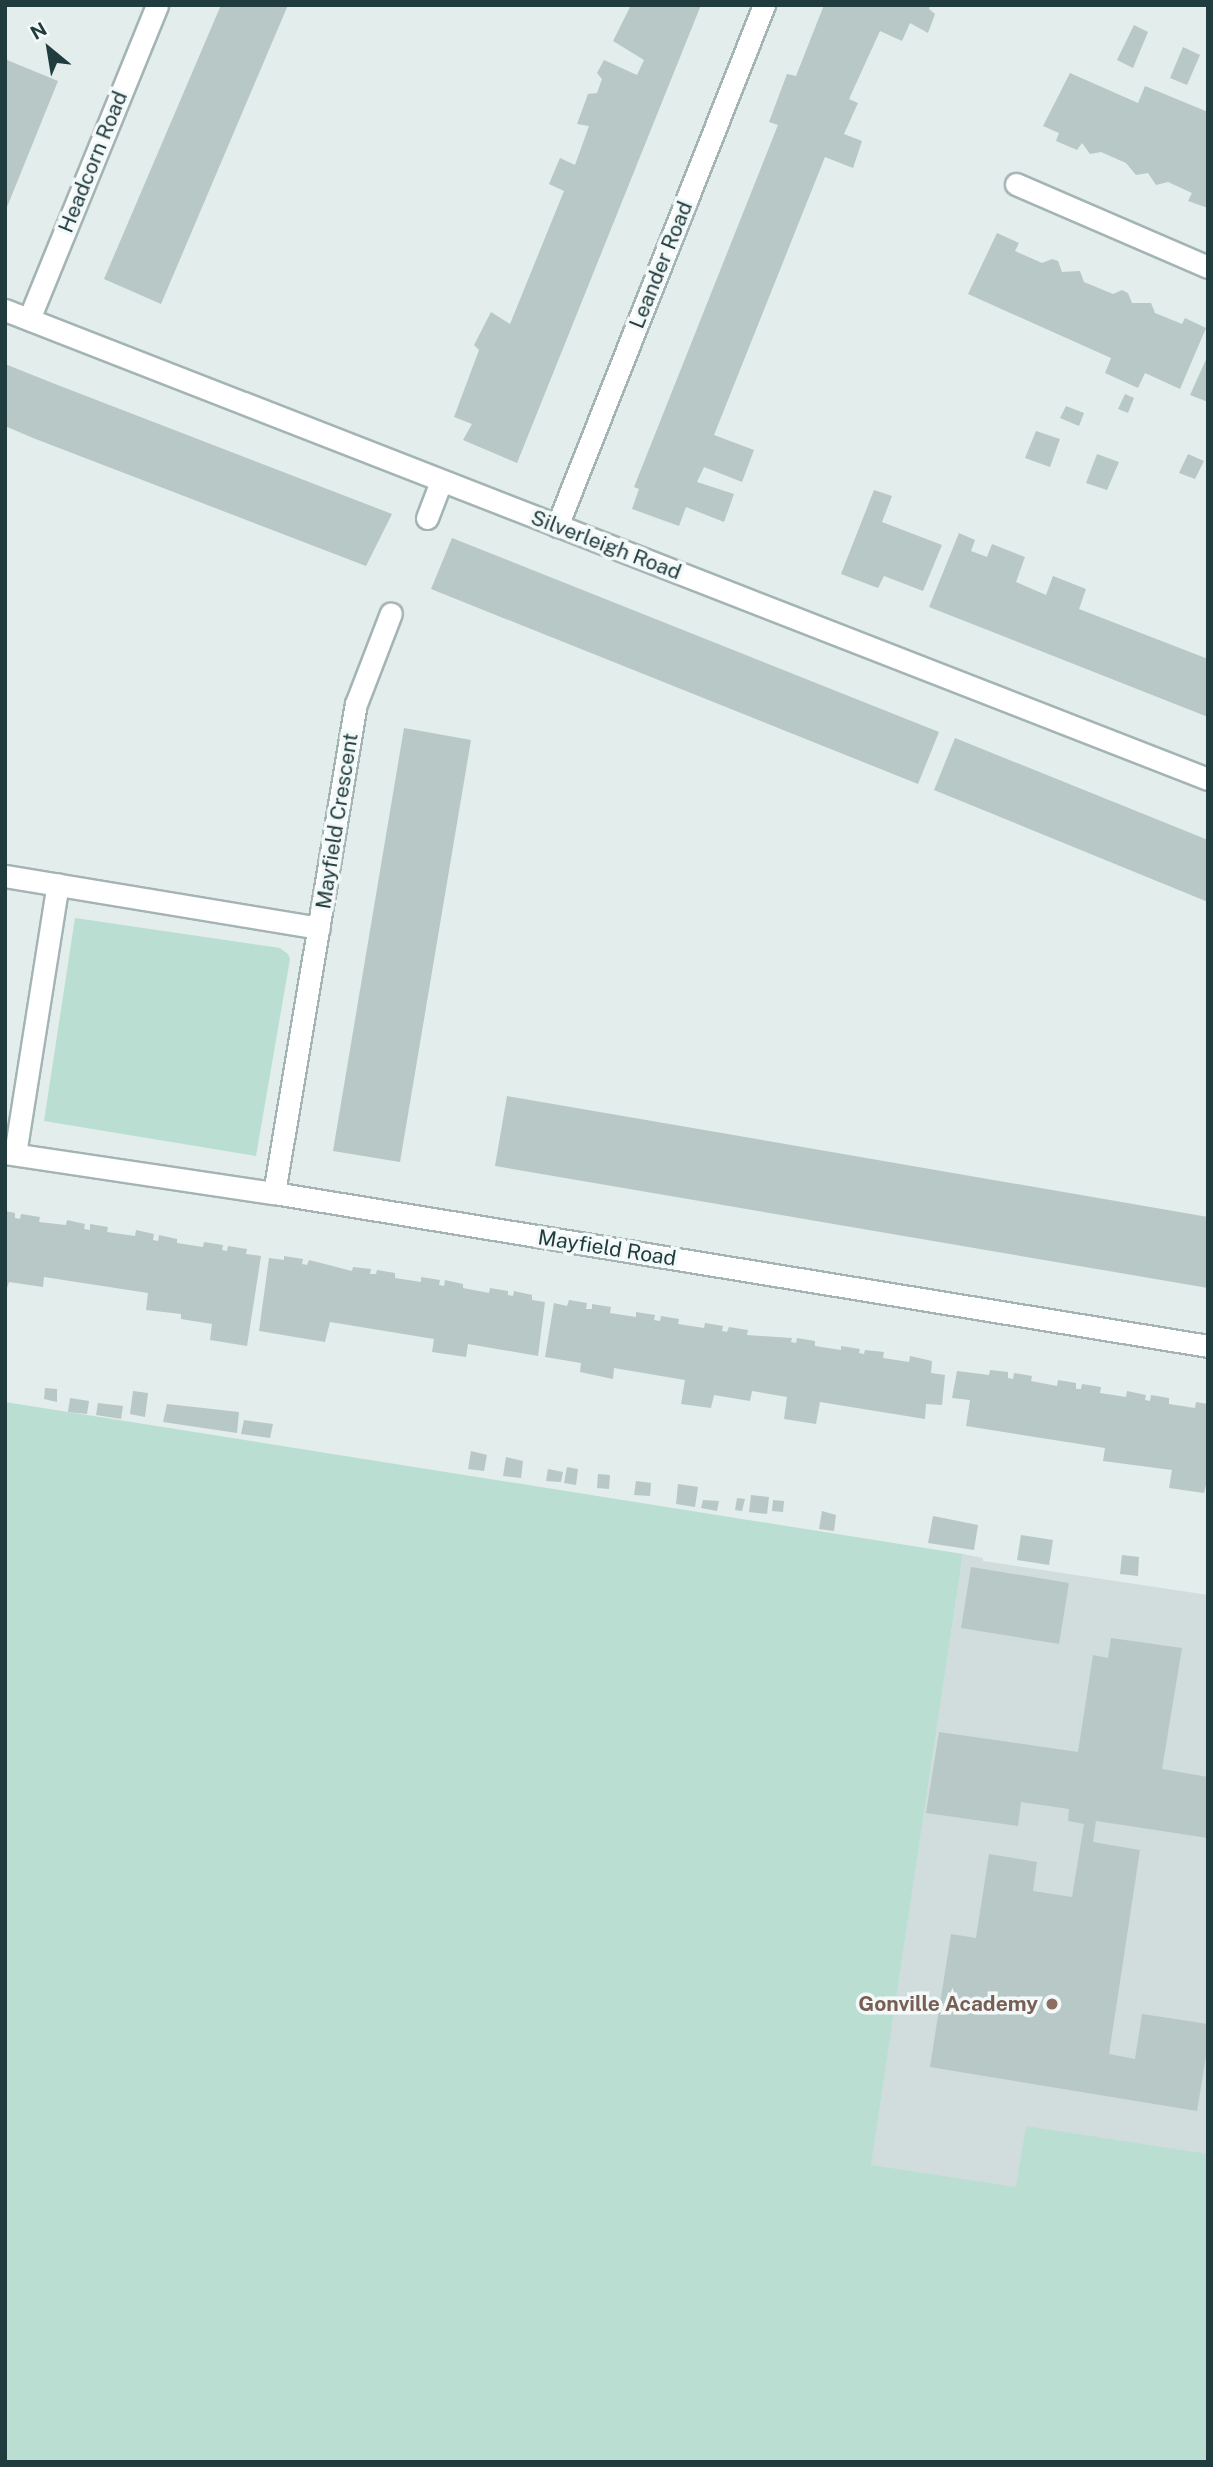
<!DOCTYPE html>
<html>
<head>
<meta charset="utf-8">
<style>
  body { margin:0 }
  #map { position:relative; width:1213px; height:2467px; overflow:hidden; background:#e2edec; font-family:"Public Sans",sans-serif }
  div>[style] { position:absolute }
  .built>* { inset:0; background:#d0dddc }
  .green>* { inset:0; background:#badfd2 }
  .building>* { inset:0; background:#b7c8c7 }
  .roads { filter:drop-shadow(2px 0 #a4b4b5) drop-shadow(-2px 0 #a4b4b5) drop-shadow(0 2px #a4b4b5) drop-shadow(0 -2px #a4b4b5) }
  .minor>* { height:21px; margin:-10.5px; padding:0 10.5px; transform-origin:10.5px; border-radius:10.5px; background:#fff }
  .dots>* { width:19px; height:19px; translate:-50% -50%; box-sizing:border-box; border:4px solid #f3f9f8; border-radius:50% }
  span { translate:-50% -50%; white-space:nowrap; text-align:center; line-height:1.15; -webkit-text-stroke:7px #f3f9f8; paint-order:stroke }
  .street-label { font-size:21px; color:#213c3f }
  .education-label { font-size:21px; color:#785e54; font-weight:700 }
  .right { translate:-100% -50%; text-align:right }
  .frame { position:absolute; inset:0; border:7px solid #213c3f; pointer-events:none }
  .north { position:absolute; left:14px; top:14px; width:70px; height:70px; -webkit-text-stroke:5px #f3f9f8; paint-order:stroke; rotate:330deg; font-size:19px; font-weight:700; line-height:28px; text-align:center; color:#213c3f }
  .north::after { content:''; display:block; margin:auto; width:24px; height:32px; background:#213c3f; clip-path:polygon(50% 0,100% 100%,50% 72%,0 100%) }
</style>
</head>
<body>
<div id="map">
  <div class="built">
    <i style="clip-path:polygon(963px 1554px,983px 1558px,983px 1561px,1208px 1595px,1208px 2462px,823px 2462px,849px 2308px)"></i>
  </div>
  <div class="green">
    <i style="clip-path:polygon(75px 918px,280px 948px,288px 954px,290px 959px,256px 1156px,44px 1121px)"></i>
    <i style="clip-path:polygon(5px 1402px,963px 1554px,871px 2165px,1016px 2187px,1026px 2126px,1208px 2154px,1208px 2462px,5px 2462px)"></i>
  </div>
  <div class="building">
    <i style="clip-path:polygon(221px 5px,288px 5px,161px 304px,104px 279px)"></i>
    <i style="clip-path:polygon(631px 5px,701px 5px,517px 463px,463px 440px,472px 424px,454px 417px,479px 350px,474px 345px,491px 312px,510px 324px,564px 191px,549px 184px,560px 158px,575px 165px,589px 126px,577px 124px,588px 94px,597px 93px,602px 79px,597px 73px,604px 60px,637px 75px,644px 60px,613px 41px)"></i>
    <i style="clip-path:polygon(824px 5px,930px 5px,929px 9px,935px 14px,928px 33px,910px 23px,902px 41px,880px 31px,849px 99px,858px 103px,844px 134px,862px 141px,853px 168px,825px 157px,714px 435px,754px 450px,742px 482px,704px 467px,697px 482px,734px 494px,724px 522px,686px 507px,679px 526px,632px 509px,639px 489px,634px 487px,778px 125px,769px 122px,787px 74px,796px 76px)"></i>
    <i style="clip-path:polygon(1134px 25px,1148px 32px,1133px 68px,1117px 60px)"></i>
    <i style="clip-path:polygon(1183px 47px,1200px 55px,1187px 85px,1170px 78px)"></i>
    <i style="clip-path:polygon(7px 60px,58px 81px,5px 212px,5px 65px)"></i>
    <i style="clip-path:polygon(1070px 73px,1138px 103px,1145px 86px,1208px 112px,1208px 208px,1188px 201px,1192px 193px,1168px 182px,1156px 185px,1148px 173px,1136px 175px,1126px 163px,1101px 152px,1090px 154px,1082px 143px,1077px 150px,1056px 141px,1059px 133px,1043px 126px)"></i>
    <i style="clip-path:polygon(997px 233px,1019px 243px,1015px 251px,1042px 263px,1052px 259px,1058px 261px,1062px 272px,1080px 271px,1084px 282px,1113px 294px,1122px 290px,1128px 293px,1132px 303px,1151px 303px,1155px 313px,1182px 324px,1185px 318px,1206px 328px,1180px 389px,1145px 373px,1138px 388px,1105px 373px,1111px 358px,968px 294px)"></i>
    <i style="clip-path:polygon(1208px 355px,1208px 402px,1190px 395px)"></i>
    <i style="clip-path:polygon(5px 364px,55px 384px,392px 514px,366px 566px,33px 438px,5px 426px)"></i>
    <i style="clip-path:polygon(1125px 394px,1134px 398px,1128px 413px,1118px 409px)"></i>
    <i style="clip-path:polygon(1066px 406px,1084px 413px,1079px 426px,1060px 418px)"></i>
    <i style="clip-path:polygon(1036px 431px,1060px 439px,1050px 467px,1025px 458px)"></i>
    <i style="clip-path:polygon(1097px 454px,1119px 462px,1107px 490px,1086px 483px)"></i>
    <i style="clip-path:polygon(1188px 454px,1204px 461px,1195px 479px,1179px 473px)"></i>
    <i style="clip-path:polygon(874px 490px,892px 496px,882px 522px,942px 545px,923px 591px,884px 576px,878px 588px,841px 574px)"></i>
    <i style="clip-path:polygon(959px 533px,975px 540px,971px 551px,987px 557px,992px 544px,1025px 557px,1016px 582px,1046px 595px,1053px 576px,1086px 589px,1079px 609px,1208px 659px,1208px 717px,929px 607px)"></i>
    <i style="clip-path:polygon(452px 538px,939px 732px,918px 784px,431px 589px)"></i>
    <i style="clip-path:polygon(404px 728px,471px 740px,400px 1162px,333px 1151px)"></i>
    <i style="clip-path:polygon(955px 738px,1208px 840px,1208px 902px,934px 790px)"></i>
    <i style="clip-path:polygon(507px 1096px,1208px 1217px,1208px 1288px,495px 1166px)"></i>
    <i style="clip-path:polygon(5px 1211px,15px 1213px,15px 1218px,20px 1219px,21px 1214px,40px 1217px,39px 1222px,66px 1225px,67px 1220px,85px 1224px,84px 1229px,90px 1230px,90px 1224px,108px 1227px,107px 1232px,135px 1236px,136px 1230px,154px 1234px,153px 1240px,158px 1241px,159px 1235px,177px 1239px,177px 1243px,203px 1247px,204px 1242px,223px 1245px,222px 1250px,227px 1251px,228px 1246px,247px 1249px,246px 1254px,261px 1256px,247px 1346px,210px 1340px,212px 1324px,181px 1319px,181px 1314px,146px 1310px,148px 1293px,44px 1277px,43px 1287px,9px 1282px,5px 1294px)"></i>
    <i style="clip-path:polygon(284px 1256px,303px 1259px,302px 1264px,307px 1265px,309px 1260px,352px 1271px,353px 1267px,371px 1269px,370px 1274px,376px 1274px,377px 1270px,395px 1273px,395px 1278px,421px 1282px,421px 1277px,440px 1280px,439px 1285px,444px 1286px,445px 1280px,463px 1284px,463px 1288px,489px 1293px,490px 1288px,508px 1291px,508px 1295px,513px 1296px,514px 1291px,532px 1295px,532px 1300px,545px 1302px,538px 1356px,468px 1344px,466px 1357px,432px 1352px,434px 1339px,330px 1322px,325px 1342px,259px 1331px,269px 1258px,284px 1260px)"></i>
    <i style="clip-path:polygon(569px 1300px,587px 1303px,586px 1309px,592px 1309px,592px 1304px,611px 1307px,610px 1313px,636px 1317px,636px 1312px,655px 1315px,654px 1320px,660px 1321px,661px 1316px,679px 1319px,678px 1324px,704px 1328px,705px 1323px,723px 1326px,722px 1331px,727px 1332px,729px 1327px,748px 1330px,747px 1335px,792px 1338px,791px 1342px,796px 1343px,797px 1338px,815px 1341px,815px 1346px,841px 1350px,841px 1346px,860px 1349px,859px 1353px,864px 1354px,865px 1350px,884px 1352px,883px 1358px,909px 1362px,910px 1356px,932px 1361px,931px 1373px,945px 1375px,942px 1405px,926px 1404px,925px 1419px,820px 1402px,816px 1424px,784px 1419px,787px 1397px,752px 1391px,750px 1401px,714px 1395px,711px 1408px,681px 1404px,685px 1380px,614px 1368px,613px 1379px,580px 1372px,581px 1363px,545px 1357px,554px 1303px,567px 1306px)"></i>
    <i style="clip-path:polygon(990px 1370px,1008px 1372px,1008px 1378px,1013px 1379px,1014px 1373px,1032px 1376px,1031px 1381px,1057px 1386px,1058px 1380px,1076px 1383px,1076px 1389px,1081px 1389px,1082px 1384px,1101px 1387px,1100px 1393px,1126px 1397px,1127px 1391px,1146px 1395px,1145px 1400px,1150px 1401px,1151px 1395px,1169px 1398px,1169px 1404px,1195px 1408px,1196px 1402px,1208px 1404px,1208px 1477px,1204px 1493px,1169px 1488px,1172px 1470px,1103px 1461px,1105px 1448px,966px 1426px,970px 1400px,952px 1398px,957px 1371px,989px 1375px)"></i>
    <i style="clip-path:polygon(45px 1388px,57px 1389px,57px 1402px,44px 1399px)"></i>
    <i style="clip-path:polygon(133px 1391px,148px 1393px,145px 1417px,130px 1414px)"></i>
    <i style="clip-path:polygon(70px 1398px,89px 1401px,87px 1414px,68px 1412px)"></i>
    <i style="clip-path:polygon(98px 1403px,123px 1406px,121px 1419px,96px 1415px)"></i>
    <i style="clip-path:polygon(167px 1404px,239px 1412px,237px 1433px,163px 1422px)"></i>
    <i style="clip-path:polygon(244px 1420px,273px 1424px,270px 1438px,241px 1434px)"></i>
    <i style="clip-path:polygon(471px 1451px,487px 1455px,484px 1471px,468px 1469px)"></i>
    <i style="clip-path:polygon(506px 1457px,523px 1461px,521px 1478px,503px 1476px)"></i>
    <i style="clip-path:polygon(567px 1467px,578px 1469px,576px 1485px,564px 1483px)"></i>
    <i style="clip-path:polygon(548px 1469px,563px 1472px,561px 1482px,546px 1481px)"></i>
    <i style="clip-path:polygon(598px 1474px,610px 1475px,609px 1489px,597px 1488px)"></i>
    <i style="clip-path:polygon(636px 1481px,651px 1483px,650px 1496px,634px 1495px)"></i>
    <i style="clip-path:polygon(678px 1484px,698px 1487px,695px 1507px,676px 1504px)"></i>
    <i style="clip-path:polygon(751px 1495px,769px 1497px,767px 1514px,749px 1512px)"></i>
    <i style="clip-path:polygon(737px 1498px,745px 1499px,742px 1511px,735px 1510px)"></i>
    <i style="clip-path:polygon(703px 1500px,719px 1501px,717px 1511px,701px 1508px)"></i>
    <i style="clip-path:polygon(773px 1500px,784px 1501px,783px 1512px,772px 1511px)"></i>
    <i style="clip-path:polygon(822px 1511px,836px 1515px,834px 1531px,819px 1529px)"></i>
    <i style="clip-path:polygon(933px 1516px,978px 1525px,974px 1550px,928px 1543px)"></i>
    <i style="clip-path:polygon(1021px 1535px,1053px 1540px,1049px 1565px,1017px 1560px)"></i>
    <i style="clip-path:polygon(1122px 1555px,1139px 1557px,1138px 1576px,1120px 1574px)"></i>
    <i style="clip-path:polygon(971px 1567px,1069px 1583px,1059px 1644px,961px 1628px)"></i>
    <i style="clip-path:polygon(1111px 1638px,1182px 1648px,1162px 1769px,1208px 1777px,1208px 1838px,1096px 1821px,1093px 1842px,1140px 1850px,1109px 2054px,1135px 2059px,1142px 2014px,1208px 2024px,1208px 2044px,1197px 2111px,930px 2067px,951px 1934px,976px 1938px,989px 1854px,1037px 1862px,1033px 1891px,1072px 1897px,1084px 1824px,1068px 1821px,1069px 1809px,1021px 1802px,1018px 1826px,926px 1813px,939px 1732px,1078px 1752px,1093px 1655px,1108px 1658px)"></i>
  </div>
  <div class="roads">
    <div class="minor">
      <i style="left:1016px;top:184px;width:209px;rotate:23.4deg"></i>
      <i style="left:5px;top:310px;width:1291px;rotate:21.3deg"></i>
      <i style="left:29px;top:319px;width:339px;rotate:-67.8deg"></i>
      <i style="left:427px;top:518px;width:39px;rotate:-69deg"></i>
      <i style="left:557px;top:526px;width:561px;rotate:-68.33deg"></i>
      <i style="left:5px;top:876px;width:318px;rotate:9.4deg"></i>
      <i style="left:5px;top:1153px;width:272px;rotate:8.5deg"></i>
      <i style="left:274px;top:1193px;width:946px;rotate:9.3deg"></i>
      <i style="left:15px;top:1154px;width:273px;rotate:-81deg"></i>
      <i style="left:274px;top:1193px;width:496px;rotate:-80.5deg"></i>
      <i style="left:356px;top:704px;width:97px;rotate:-69deg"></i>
    </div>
  </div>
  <div class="dots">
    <i style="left:1052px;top:2004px;background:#8d6e63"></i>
  </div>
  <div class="street-label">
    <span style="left:93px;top:162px;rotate:-68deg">Headcorn Road</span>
    <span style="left:661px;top:265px;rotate:-68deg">Leander Road</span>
    <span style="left:606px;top:545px;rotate:21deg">Silverleigh Road</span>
    <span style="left:337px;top:821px;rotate:-81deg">Mayfield Crescent</span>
    <span style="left:607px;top:1248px;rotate:9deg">Mayfield Road</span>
  </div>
  <div class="education-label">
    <span class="right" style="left:1038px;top:2004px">Gonville Academy</span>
  </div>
  <div class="frame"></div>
  <div class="north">N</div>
</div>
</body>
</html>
